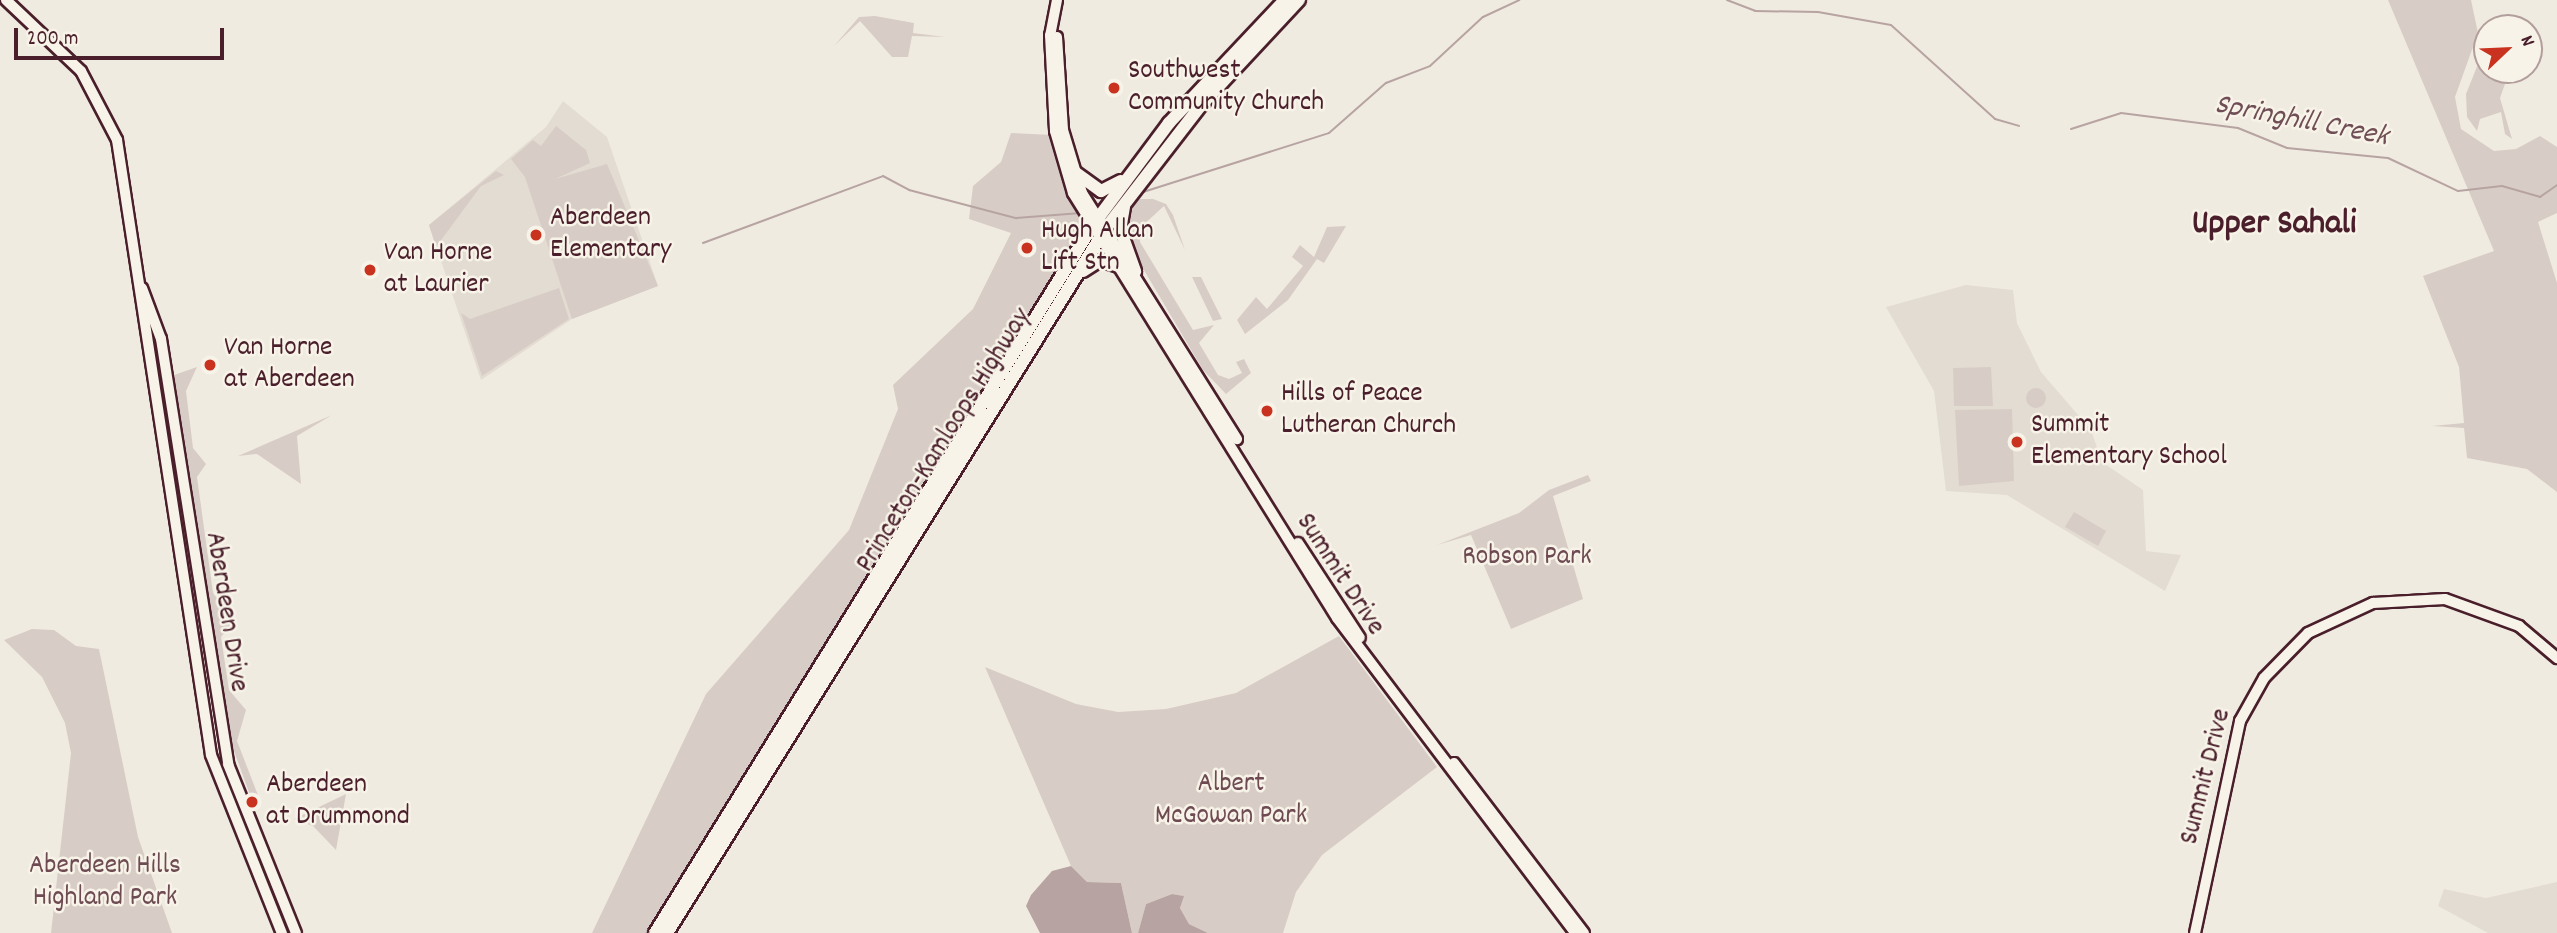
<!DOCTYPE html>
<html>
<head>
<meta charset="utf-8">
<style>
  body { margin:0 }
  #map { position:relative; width:2557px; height:933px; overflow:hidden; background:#f0ebe0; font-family:Dekko,sans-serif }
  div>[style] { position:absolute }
  .built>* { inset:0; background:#e3dcd2 }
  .green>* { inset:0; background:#d8cdc6 }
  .round { border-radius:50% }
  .water>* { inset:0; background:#b7a4a2 }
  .stream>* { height:2px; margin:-1px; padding:0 1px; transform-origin:1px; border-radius:1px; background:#b7a4a2 }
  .roads { filter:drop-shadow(2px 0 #4a1f2b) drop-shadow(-2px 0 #4a1f2b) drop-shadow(0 2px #4a1f2b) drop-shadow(0 -2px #4a1f2b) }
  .secondary>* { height:10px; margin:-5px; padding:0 5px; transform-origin:5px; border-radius:5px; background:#f7f3e8 }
  .primary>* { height:12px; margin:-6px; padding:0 6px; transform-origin:6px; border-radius:6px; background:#f7f3e8 }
  .dots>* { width:19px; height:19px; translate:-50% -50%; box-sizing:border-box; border:4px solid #f7f3e8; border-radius:50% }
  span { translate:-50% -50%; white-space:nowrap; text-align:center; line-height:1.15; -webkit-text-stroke:5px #f7f3e8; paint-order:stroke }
  .poi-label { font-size:28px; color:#4a1f2b }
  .left { translate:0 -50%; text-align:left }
  .street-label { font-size:28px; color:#4a1f2b }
  .park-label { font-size:28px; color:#6e4a52 }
  .water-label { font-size:30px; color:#704e55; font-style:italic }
  .district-label { font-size:35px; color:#4a1f2b; font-weight:700 }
  .north { position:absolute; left:2473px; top:14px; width:70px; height:70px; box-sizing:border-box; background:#f7f3e8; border:2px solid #b29e9c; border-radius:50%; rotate:67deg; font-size:19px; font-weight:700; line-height:28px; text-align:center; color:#4a1f2b }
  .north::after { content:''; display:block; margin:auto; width:24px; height:32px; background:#c8321e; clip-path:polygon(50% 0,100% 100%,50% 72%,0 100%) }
  .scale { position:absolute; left:14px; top:28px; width:210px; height:32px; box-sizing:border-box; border:4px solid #4a1f2b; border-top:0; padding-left:9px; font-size:21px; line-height:24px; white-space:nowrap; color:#4a1f2b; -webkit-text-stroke:5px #f7f3e8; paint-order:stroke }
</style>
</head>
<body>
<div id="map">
  <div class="built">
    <i style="clip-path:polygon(563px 101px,607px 137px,658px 286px,572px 319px,481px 380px,429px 225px,546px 127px)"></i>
    <i style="clip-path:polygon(1966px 285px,2013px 290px,2017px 323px,2041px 372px,2091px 430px,2102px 462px,2143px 490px,2146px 551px,2181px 555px,2165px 591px,2007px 495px,1946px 491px,1934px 391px,1886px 307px)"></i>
    <i style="clip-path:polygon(2557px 882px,2557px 933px,2488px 933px,2438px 906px,2444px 889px,2486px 898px)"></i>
  </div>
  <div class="green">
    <i style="clip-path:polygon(2388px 0,2471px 0,2478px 33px,2455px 97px,2461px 129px,2494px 151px,2516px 149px,2540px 136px,2557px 147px,2557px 213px,2538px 222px,2557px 283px,2557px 492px,2527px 469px,2467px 458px,2464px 428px,2432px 426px,2464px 423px,2459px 367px,2423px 276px,2494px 251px)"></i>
    <i style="clip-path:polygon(875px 16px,914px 23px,913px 33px,945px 37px,912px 36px,908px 57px,892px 57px,860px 21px,834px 46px,859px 17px)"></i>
    <i style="clip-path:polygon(2482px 54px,2487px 70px,2510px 70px,2500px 98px,2512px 139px,2505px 134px,2501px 112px,2480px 119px,2477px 131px,2467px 117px,2466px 94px)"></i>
    <i style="clip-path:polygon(556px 126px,586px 150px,590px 163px,555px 179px,607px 164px,658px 286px,572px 319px,525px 177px,511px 159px,533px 140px,541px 146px)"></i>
    <i style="clip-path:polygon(1011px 133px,1053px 135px,1084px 222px,1013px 348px,680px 886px,646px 933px,592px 933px,706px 694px,849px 530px,898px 409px,893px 385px,973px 309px,1011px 233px,969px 219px,973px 186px,1001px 162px)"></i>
    <i style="clip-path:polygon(496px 171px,504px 175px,481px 186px,436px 247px,429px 225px)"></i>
    <i style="clip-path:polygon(1133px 199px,1153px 199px,1166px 204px,1173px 215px,1185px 250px,1164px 206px,1141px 227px,1140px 242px,1193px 330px,1214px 325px,1199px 343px,1218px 375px,1229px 379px,1242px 373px,1236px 362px,1244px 359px,1251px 373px,1226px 394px,1203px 370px,1125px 238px)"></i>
    <i style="clip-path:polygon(1346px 226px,1324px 263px,1317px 259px,1288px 300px,1245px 334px,1237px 320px,1256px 297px,1267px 309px,1303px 266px,1292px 257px,1300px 245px,1314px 257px,1327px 227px)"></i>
    <i style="clip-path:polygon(1192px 277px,1201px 277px,1222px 319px,1213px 321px)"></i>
    <i style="clip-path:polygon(559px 288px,569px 319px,482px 376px,461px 313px,470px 319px)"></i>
    <i style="clip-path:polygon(197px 367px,186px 391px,193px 448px,206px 464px,197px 477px,213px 593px,234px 621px,221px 637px,229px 690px,246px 710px,237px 741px,261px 803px,254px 806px,226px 729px,174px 375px)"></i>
    <i style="clip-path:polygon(1991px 367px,1993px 406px,1954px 406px,1953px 368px)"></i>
    <i class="round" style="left:2026px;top:388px;width:20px;height:20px"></i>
    <i style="clip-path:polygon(2012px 409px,2014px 481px,1959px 486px,1955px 410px)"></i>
    <i style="clip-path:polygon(332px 415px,297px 436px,301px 484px,257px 454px,238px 456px)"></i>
    <i style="clip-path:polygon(1588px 475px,1591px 481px,1553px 496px,1583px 599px,1511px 629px,1471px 535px,1437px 545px,1519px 513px,1549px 490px)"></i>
    <i style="clip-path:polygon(2074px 512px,2106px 531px,2098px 546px,2065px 527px)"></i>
    <i style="clip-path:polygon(32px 629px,54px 630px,76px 646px,99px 649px,138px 837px,172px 933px,51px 933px,71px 753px,65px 723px,42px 677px,4px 640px)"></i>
    <i style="clip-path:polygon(1339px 636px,1437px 767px,1322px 855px,1296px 892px,1283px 933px,1208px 933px,1189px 924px,1180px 908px,1183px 896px,1172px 894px,1146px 904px,1138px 933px,1132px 933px,1121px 883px,1087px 882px,1071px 866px,985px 667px,1076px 704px,1118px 712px,1166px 709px,1236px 693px)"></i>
    <i style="clip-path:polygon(346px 794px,336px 850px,313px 826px,294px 819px)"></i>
  </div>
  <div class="water">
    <i style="clip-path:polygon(1071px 866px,1087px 882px,1121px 883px,1132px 933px,1040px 933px,1026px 906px,1031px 895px,1052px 871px)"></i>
    <i style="clip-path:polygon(1172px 894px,1184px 896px,1180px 908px,1189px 924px,1208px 933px,1138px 933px,1146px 904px)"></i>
  </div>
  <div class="stream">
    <i style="left:1727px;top:0;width:30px;rotate:21deg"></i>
    <i style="left:1755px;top:11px;width:63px;rotate:0.9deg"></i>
    <i style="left:1818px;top:12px;width:74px;rotate:10.1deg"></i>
    <i style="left:1891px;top:25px;width:140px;rotate:42.1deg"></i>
    <i style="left:1995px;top:119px;width:25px;rotate:16deg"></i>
    <i style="left:2071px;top:129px;width:52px;rotate:-17.7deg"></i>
    <i style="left:2121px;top:113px;width:118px;rotate:7.3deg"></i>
    <i style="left:2238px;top:128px;width:53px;rotate:22.2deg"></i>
    <i style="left:2287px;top:148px;width:101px;rotate:5.7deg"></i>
    <i style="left:2388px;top:158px;width:77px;rotate:25.2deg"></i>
    <i style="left:2458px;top:191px;width:44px;rotate:-6.5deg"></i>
    <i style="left:2502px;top:186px;width:40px;rotate:16deg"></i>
    <i style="left:2540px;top:197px;width:21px;rotate:-35deg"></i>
    <i style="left:1140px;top:193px;width:198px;rotate:-17.6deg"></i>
    <i style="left:1329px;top:133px;width:76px;rotate:-41.3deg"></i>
    <i style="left:1386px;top:83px;width:47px;rotate:-21.1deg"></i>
    <i style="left:1430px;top:66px;width:72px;rotate:-42.8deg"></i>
    <i style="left:1483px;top:17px;width:40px;rotate:-25deg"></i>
    <i style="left:703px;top:243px;width:192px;rotate:-20.4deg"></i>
    <i style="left:883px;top:176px;width:30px;rotate:28deg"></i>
    <i style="left:909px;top:190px;width:111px;rotate:14.7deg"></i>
    <i style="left:1016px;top:218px;width:65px;rotate:-4.4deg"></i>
  </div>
  <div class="roads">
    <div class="secondary">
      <i style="left:6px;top:0;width:103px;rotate:43.4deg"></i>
      <i style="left:81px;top:71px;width:78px;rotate:62.4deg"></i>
      <i style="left:117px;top:140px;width:622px;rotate:81.31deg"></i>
      <i style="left:211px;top:755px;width:192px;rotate:68.3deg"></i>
      <i style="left:1057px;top:0;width:36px;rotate:101deg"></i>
      <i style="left:1050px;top:35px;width:96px;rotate:87deg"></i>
      <i style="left:1055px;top:131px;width:65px;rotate:73.8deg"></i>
      <i style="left:1073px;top:193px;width:500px;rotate:58.15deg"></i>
      <i style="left:1337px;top:618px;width:395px;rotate:52.9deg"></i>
      <i style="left:1057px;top:37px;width:93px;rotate:86.3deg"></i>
      <i style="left:1063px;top:130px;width:66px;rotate:73.2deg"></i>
      <i style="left:1082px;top:193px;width:291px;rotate:57.8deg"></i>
      <i style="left:142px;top:288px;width:54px;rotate:69.6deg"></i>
      <i style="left:161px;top:339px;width:430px;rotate:81deg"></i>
      <i style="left:228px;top:764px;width:182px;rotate:68.1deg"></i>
      <i style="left:1298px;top:543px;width:113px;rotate:56.9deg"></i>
      <i style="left:1454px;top:763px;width:214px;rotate:52.6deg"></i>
      <i style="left:2195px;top:933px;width:217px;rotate:-78deg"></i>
      <i style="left:2240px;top:721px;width:49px;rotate:-60.8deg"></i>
      <i style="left:2264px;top:678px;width:63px;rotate:-45.6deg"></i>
      <i style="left:2308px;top:633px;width:72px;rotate:-24.8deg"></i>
      <i style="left:2373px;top:603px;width:72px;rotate:-3.2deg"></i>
      <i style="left:2445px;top:599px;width:79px;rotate:20deg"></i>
      <i style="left:2519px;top:626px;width:50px;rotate:40.1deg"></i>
    </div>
    <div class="primary">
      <i style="left:1072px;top:170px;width:36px;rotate:36deg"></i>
      <i style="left:1101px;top:191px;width:22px;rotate:-27deg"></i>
      <i style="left:1124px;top:207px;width:22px;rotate:100deg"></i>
      <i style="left:1120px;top:229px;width:45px;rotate:70.3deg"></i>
      <i style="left:1083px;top:271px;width:20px;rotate:-33deg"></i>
      <i style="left:1100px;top:260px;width:22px;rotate:18deg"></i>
      <i style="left:655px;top:933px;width:833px;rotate:-58.26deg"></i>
      <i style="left:1093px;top:225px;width:127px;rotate:-53.3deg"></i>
      <i style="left:1169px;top:123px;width:169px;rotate:-46.7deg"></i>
      <i style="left:667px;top:933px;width:831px;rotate:-58.09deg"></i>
      <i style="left:1106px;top:228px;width:157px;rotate:-52.3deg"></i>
      <i style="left:1202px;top:104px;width:142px;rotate:-47deg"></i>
    </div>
  </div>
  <div class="dots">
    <i style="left:1114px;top:88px;background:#c8321e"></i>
    <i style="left:536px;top:235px;background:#c8321e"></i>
    <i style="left:1027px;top:248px;background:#c8321e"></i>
    <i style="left:370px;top:270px;background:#c8321e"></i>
    <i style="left:210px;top:365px;background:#c8321e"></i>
    <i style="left:1267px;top:411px;background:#c8321e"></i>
    <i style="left:2017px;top:442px;background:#c8321e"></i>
    <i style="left:252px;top:802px;background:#c8321e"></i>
  </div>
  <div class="poi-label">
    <span class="left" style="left:1128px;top:88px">Southwest<br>Community Church</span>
    <span class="left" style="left:550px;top:235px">Aberdeen<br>Elementary</span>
    <span class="left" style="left:1041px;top:248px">Hugh Allan<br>Lift Stn</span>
    <span class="left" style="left:384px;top:270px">Van Horne<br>at Laurier</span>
    <span class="left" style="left:224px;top:365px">Van Horne<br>at Aberdeen</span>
    <span class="left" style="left:1281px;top:411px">Hills of Peace<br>Lutheran Church</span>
    <span class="left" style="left:2031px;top:442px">Summit<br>Elementary School</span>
    <span class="left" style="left:266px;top:802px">Aberdeen<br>at Drummond</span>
  </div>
  <div class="street-label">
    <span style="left:945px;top:441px;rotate:-58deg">Princeton-Kamloops Highway</span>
    <span style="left:1339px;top:575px;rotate:57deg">Summit Drive</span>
    <span style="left:225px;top:612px;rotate:81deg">Aberdeen Drive</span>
    <span style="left:2207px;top:777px;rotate:-76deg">Summit Drive</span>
  </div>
  <div class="park-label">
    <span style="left:1527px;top:558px">Robson Park</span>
    <span style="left:1231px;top:801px">Albert<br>McGowan Park</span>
    <span style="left:105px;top:883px">Aberdeen Hills<br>Highland Park</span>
  </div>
  <div class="water-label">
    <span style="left:2301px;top:123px;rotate:11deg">Springhill Creek</span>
  </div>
  <div class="district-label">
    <span style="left:2274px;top:225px">Upper Sahali</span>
  </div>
  <div class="north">N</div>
  <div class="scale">200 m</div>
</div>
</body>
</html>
